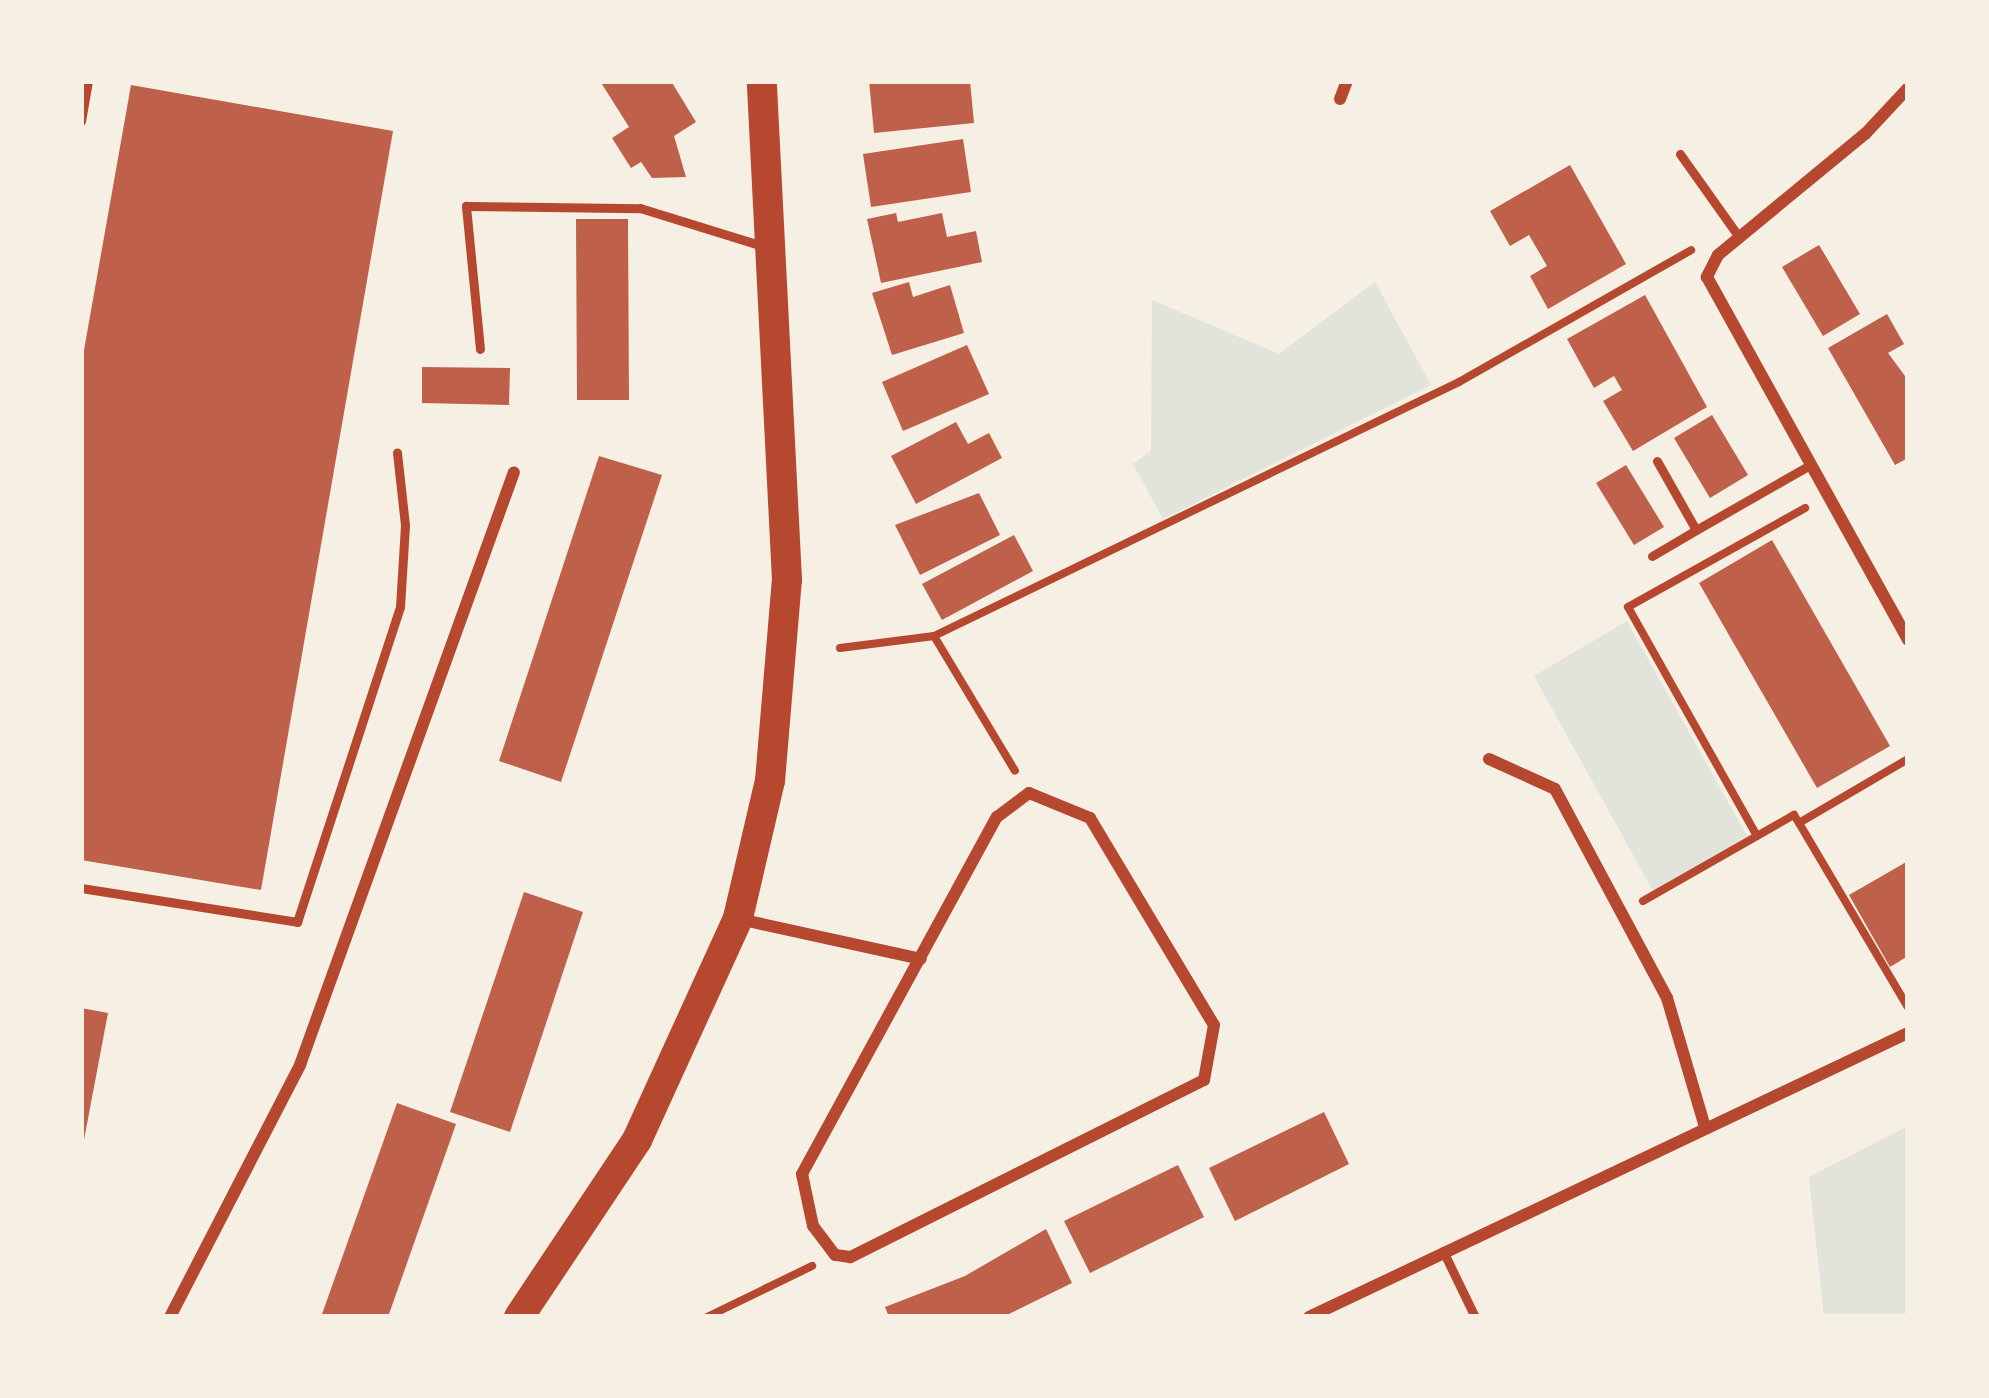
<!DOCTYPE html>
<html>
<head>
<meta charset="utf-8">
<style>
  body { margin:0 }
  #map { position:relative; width:1989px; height:1398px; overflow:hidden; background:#f6efe4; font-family:Karla,sans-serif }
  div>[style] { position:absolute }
  .green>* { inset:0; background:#e2e4dc }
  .building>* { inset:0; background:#bf614a }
  .path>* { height:8px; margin:-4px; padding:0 4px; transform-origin:4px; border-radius:4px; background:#b5482f }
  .service>* { height:9px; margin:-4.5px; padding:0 4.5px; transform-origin:4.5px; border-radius:4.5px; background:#b5482f }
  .minor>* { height:12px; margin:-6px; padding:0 6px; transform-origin:6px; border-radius:6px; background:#b5482f }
  .primary>* { height:30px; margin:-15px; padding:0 15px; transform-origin:15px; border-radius:15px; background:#b5482f }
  span { translate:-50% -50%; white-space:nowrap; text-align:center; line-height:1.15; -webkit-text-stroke:10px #f6efe4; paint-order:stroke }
  .frame { position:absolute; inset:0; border:84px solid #f6efe4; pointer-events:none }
</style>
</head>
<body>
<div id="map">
  <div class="green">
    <i style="clip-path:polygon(1375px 282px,1431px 385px,1163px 519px,1133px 464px,1151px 451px,1152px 300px,1279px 354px)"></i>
    <i style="clip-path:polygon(1627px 621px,1747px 836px,1653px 891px,1534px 676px)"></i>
    <i style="clip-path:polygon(1908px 1126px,1908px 1317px,1824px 1317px,1809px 1177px)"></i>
  </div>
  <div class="building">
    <i style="clip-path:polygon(600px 81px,671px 81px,696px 122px,674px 136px,686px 177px,652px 178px,641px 162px,631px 168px,612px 138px,629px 127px)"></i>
    <i style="clip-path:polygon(869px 81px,970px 81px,974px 123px,874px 133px)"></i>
    <i style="clip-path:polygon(131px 85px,393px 131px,261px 890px,81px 860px,81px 367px)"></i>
    <i style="clip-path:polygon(963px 139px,971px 192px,871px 207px,863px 154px)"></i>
    <i style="clip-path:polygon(1570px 165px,1626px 264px,1548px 309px,1530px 276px,1547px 266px,1529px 235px,1510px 246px,1490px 211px)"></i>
    <i style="clip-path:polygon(896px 213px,898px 222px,942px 213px,947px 237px,976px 231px,982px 262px,881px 283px,867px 219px)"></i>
    <i style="clip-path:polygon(576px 219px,628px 219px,629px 400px,577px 400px)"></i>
    <i style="clip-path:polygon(1819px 245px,1860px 314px,1823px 336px,1782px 267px)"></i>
    <i style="clip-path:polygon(909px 282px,913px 297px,950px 285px,964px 333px,892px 355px,872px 293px)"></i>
    <i style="clip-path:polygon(1645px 295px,1707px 407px,1633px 451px,1603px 401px,1622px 390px,1614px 376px,1594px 388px,1567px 339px)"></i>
    <i style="clip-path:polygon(1887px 314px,1904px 344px,1888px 353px,1908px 380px,1908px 458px,1895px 465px,1828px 348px)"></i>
    <i style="clip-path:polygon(967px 345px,989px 394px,903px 431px,882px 382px)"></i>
    <i style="clip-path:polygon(422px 367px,510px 368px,509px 405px,422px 403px)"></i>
    <i style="clip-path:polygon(1712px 415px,1748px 475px,1710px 498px,1674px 438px)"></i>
    <i style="clip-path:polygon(956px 422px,968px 444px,989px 433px,1002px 458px,916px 504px,891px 456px)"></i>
    <i style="clip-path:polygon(599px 456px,662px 475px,561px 782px,499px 761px)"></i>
    <i style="clip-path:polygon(1626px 465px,1664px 527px,1634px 545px,1596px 483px)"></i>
    <i style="clip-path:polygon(979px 493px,1000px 535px,920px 575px,895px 525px)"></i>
    <i style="clip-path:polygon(1014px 535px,1033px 571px,942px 620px,922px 584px)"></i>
    <i style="clip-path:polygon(1772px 540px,1890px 746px,1817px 788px,1699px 583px)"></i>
    <i style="clip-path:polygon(1908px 861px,1908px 956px,1890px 967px,1849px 895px)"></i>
    <i style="clip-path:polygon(524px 892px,583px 912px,510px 1132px,450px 1112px)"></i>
    <i style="clip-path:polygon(81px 1008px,108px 1013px,83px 1145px,81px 1145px)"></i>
    <i style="clip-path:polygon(397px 1103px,456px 1124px,388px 1317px,321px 1317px)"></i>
    <i style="clip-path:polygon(1324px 1112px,1349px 1164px,1235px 1221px,1209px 1168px)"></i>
    <i style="clip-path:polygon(1178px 1165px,1204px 1217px,1090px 1273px,1064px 1221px)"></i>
    <i style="clip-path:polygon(1046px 1229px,1072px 1283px,1003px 1317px,889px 1317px,885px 1307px,965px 1276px)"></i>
  </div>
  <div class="path">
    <i style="left:934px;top:636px;width:157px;rotate:59deg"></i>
    <i style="left:840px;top:648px;width:95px;rotate:-7.3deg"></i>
    <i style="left:934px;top:636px;width:583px;rotate:-25.82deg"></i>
    <i style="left:1459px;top:382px;width:267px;rotate:-29.6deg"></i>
    <i style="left:1908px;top:759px;width:126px;rotate:149.6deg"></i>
    <i style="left:1799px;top:823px;width:214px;rotate:59.4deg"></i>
    <i style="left:1757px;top:836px;width:263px;rotate:-119.4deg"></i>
    <i style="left:1628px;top:607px;width:203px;rotate:-29.2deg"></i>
    <i style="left:1643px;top:901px;width:174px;rotate:-29.7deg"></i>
    <i style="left:1794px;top:815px;width:9px;rotate:58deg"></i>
    <i style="left:707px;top:1317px;width:117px;rotate:-25.9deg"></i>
  </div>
  <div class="service">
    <i style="left:81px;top:121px;width:41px;rotate:-80.1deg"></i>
    <i style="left:1680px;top:154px;width:102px;rotate:54.6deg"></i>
    <i style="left:480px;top:349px;width:144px;rotate:-95.6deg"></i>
    <i style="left:466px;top:206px;width:174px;rotate:0.7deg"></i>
    <i style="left:640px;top:208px;width:132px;rotate:17.2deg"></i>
    <i style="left:1657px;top:461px;width:79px;rotate:60.5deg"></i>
    <i style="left:1696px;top:530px;width:131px;rotate:-29.7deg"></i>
    <i style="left:1652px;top:556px;width:51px;rotate:-30.6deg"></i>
    <i style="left:81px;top:888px;width:219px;rotate:8.9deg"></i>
    <i style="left:297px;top:922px;width:331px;rotate:-71.9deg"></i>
    <i style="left:400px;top:607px;width:82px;rotate:-86.5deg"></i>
    <i style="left:405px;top:525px;width:73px;rotate:-96.3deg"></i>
    <i style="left:1443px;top:1251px;width:73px;rotate:64.1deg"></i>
  </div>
  <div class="minor">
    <i style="left:1908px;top:88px;width:62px;rotate:133deg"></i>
    <i style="left:1866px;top:133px;width:192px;rotate:140.5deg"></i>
    <i style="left:1718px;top:255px;width:25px;rotate:117deg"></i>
    <i style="left:1707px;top:277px;width:415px;rotate:61deg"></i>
    <i style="left:1340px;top:99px;width:19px;rotate:-69deg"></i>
    <i style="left:1489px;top:759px;width:72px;rotate:24.4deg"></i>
    <i style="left:1555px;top:789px;width:237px;rotate:61.8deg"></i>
    <i style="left:1667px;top:998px;width:131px;rotate:73.6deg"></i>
    <i style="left:1029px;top:793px;width:66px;rotate:22.3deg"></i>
    <i style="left:1090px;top:818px;width:241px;rotate:59.1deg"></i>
    <i style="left:1214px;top:1025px;width:56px;rotate:100.3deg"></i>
    <i style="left:1204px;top:1080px;width:396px;rotate:153.4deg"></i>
    <i style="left:850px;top:1257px;width:15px;rotate:-172deg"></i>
    <i style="left:835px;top:1255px;width:36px;rotate:-127deg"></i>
    <i style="left:813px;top:1226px;width:53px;rotate:-101.9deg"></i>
    <i style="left:802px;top:1174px;width:407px;rotate:-61.4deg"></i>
    <i style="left:997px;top:817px;width:40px;rotate:-37deg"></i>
    <i style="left:739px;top:919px;width:186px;rotate:12.4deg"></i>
    <i style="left:170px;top:1317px;width:284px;rotate:-62.7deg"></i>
    <i style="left:300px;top:1065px;width:630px;rotate:-70.16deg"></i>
    <i style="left:1309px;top:1317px;width:663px;rotate:-25.37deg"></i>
  </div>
  <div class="primary">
    <i style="left:519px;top:1317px;width:213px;rotate:-56.3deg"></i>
    <i style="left:637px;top:1140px;width:244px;rotate:-65.5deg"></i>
    <i style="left:738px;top:918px;width:141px;rotate:-76.9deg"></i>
    <i style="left:770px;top:781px;width:202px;rotate:-85.2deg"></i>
    <i style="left:787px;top:580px;width:500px;rotate:-92.9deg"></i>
  </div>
  <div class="frame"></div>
</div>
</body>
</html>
